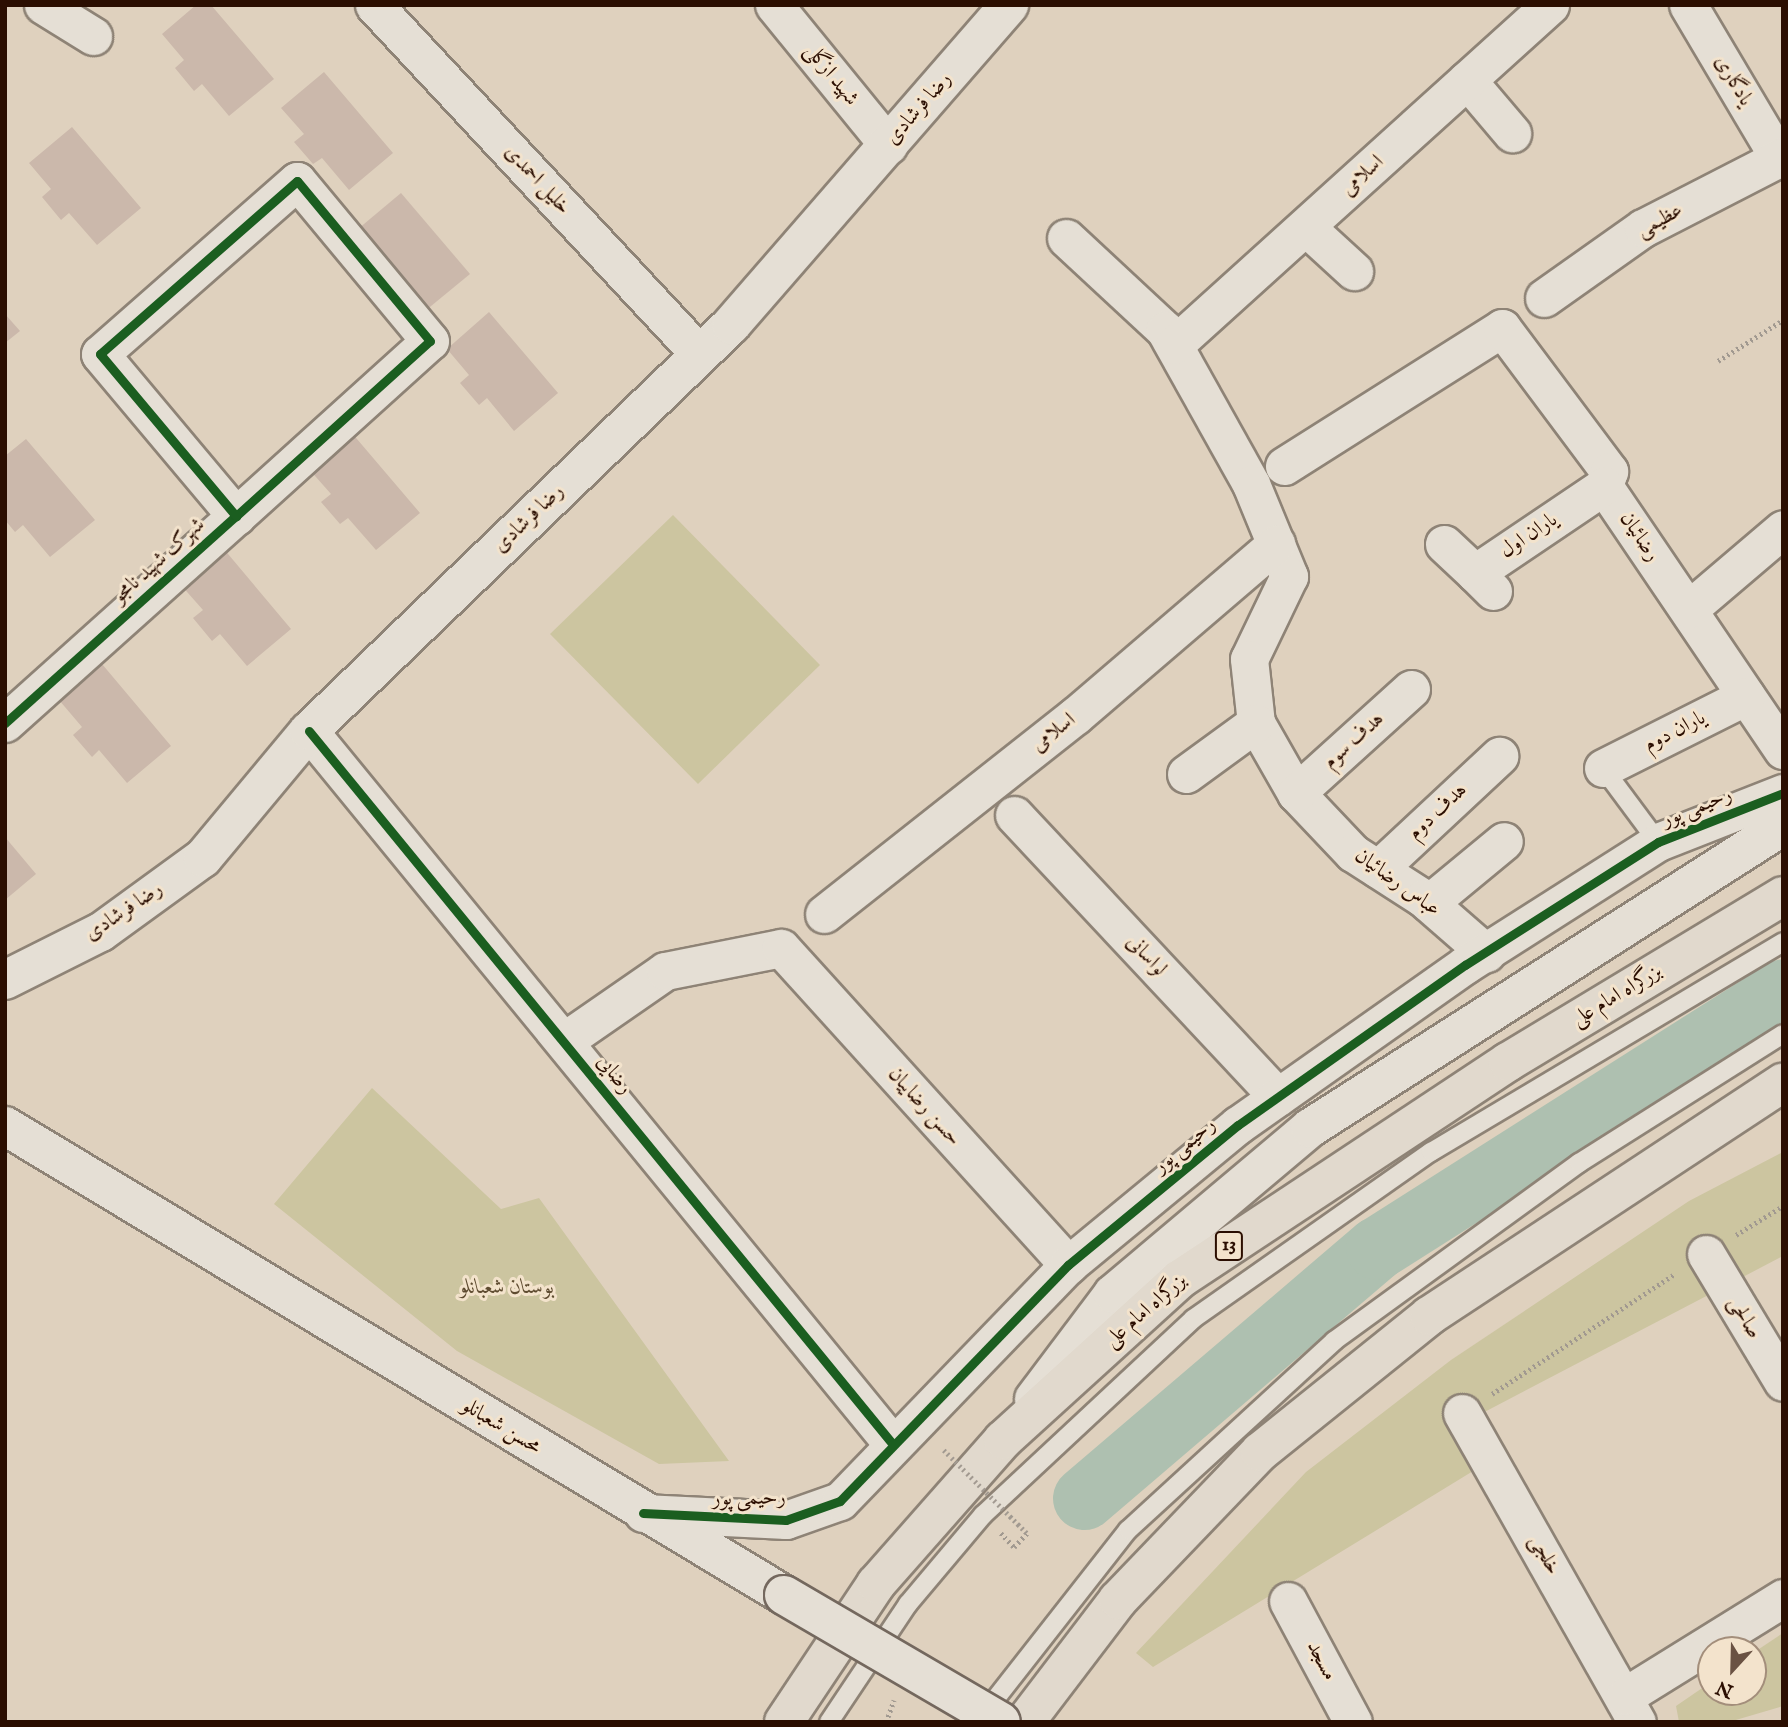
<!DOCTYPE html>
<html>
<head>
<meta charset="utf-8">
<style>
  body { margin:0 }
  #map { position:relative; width:1788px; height:1727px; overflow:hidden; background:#dfd1be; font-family:"IM FELL English",Amiri,serif }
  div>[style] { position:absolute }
  .green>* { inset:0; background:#ccc5a0 }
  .river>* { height:63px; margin:-31.5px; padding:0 31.5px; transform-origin:31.5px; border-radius:31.5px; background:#aec0b0 }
  .building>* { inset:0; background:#cbb8ab }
  .path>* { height:4.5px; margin-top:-2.25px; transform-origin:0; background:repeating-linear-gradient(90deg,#a19990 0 2px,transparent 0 5.5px) }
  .roads { filter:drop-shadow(2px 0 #8e8376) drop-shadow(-2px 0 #8e8376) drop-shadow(0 2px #8e8376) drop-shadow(0 -2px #8e8376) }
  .service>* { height:18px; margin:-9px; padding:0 9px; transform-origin:9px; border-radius:9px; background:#e5dfd5 }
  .minor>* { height:37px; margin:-18.5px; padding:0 18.5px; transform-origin:18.5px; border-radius:18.5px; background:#e5dfd5 }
  .secondary>* { height:38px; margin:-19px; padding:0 19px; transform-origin:19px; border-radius:19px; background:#e5dfd5 }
  .trunk>* { height:38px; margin:-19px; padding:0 19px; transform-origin:19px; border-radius:19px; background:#e1d9cd }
  .path-bridge>* { height:4.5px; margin-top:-2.25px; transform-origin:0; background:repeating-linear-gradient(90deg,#a19990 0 2px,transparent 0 5.5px) }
  .bridges { filter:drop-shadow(2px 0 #74685e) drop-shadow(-2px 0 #74685e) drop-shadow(0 2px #74685e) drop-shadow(0 -2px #74685e) }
  .secondary-bridge>* { height:38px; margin:-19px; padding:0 19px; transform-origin:19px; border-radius:19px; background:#e5dfd5 }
  .cycleway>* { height:9px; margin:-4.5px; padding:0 4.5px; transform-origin:4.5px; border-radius:4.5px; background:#1b5e20 }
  span { translate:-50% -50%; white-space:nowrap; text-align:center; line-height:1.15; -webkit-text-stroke:6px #f3e3cc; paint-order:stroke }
  .shield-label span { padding:2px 5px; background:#f3e3cc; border:2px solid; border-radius:5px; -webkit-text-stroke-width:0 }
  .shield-label { font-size:19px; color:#2b0e01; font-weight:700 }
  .street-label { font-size:21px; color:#2b0e01 }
  .park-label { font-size:21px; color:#5e4b30; font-style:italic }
  .frame { position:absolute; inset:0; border:7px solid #2b0e01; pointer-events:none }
  .north { position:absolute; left:1697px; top:1636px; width:70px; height:70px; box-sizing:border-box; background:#f3e3cc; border:2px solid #a38e7b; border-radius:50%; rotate:202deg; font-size:19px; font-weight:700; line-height:28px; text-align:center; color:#2b0e01 }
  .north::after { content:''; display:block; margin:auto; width:24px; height:32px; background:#6a5243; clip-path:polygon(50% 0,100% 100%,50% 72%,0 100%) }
</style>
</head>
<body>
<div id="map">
  <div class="green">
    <i style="clip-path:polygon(673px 515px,820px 665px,698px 784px,550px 634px)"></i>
    <i style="clip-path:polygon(372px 1088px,501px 1209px,539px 1198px,729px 1461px,659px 1464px,457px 1351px,274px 1204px)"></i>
    <i style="clip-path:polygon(1783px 1152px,1783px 1256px,1452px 1429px,1478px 1468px,1153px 1667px,1136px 1653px,1306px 1472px,1451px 1360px,1689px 1201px)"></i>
    <i style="clip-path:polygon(1783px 1633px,1783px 1706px,1729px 1722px,1679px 1722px,1676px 1706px,1711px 1682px,1711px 1692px,1753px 1692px,1753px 1653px)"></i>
  </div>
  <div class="river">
    <i style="left:1084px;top:1498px;width:385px;rotate:-40.5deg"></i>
    <i style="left:1377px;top:1248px;width:481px;rotate:-32.4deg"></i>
  </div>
  <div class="building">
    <i style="clip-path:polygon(196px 5px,211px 5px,274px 79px,229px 116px,202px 84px,194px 91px,175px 68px,184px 60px,162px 34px)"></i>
    <i style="clip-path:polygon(324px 72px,393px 153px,349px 190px,322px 158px,313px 164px,294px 142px,304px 134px,281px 108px)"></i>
    <i style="clip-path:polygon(72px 127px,141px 208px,97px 245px,69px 213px,61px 220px,42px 197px,51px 189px,29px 163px)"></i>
    <i style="clip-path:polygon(401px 193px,470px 274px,425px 311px,358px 229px)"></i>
    <i style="clip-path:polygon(489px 312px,558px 393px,514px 431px,487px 398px,479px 405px,460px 383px,469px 375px,447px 349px)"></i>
    <i style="clip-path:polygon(5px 314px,20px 331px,5px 343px)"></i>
    <i style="clip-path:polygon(351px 432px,420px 513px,376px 550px,348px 518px,340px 524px,321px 502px,331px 494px,308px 468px)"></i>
    <i style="clip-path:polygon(26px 439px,95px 520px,50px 557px,23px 525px,15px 532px,5px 520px,5px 456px)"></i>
    <i style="clip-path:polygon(223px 548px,291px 629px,247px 666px,220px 634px,212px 641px,193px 618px,203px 610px,180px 584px)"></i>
    <i style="clip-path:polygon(102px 664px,171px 746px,127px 783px,99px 750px,92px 757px,73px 735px,82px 727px,59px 700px)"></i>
    <i style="clip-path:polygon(5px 837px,36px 874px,5px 900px)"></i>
  </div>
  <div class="path">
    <i style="left:1718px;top:361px;width:77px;rotate:-32.2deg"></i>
    <i style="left:1736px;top:1235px;width:55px;rotate:-31.7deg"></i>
    <i style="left:1492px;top:1394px;width:219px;rotate:-33.3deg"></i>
    <i style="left:1001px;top:1533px;width:19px;rotate:47deg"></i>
    <i style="left:1014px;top:1547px;width:19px;rotate:-47deg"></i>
    <i style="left:886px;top:1722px;width:23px;rotate:-70deg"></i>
  </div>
  <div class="roads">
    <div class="service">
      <i style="left:1603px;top:768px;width:92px;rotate:53.4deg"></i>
      <i style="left:982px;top:1716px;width:236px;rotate:-51.9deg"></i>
      <i style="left:1128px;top:1530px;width:280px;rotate:-42.5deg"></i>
      <i style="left:1334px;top:1341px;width:303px;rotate:-36deg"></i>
      <i style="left:1579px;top:1163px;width:241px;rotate:-32.3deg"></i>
      <i style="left:829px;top:1722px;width:142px;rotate:-56.2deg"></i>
      <i style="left:908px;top:1604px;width:116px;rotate:-49.9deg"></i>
      <i style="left:983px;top:1515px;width:287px;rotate:-43deg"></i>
      <i style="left:1193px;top:1319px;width:291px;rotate:-35.1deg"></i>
      <i style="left:1431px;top:1152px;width:410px;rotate:-30.8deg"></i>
    </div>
    <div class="minor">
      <i style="left:43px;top:5px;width:59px;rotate:31.8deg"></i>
      <i style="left:374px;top:5px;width:478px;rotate:47deg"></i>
      <i style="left:774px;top:5px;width:181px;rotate:50.8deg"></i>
      <i style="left:1688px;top:5px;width:178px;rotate:59.3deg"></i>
      <i style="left:1467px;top:80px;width:70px;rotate:49.7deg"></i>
      <i style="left:1307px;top:228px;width:64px;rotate:42.5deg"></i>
      <i style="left:1066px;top:238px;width:135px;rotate:42.9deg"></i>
      <i style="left:1165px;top:330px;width:176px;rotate:60.8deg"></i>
      <i style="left:1251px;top:484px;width:100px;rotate:67.6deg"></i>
      <i style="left:1289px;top:576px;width:92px;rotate:115.7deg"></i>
      <i style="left:1249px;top:659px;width:64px;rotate:83.8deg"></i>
      <i style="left:1256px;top:723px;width:81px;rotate:60.3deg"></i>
      <i style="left:1296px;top:793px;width:83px;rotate:46.5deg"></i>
      <i style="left:1353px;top:853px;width:83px;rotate:32.7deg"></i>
      <i style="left:1423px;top:898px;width:84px;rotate:41.1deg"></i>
      <i style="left:1544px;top:298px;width:121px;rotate:-35.3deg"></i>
      <i style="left:1643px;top:228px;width:157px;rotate:-27.2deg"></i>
      <i style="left:1174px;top:345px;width:507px;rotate:-42.12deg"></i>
      <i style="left:1284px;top:466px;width:258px;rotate:-32.3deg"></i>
      <i style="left:1502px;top:328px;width:179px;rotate:53.2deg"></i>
      <i style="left:1609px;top:471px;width:16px;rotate:108deg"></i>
      <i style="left:1604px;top:486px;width:319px;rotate:55.9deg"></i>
      <i style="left:1444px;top:544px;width:42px;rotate:43.1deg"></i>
      <i style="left:1493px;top:591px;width:25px;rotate:-135deg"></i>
      <i style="left:1475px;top:573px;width:156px;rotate:-34deg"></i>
      <i style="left:1689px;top:609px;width:123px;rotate:-40.4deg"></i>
      <i style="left:5px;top:723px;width:310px;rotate:-41.9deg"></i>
      <i style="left:236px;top:516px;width:261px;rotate:-42.1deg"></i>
      <i style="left:430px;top:341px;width:208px;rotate:-129.7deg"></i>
      <i style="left:297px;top:181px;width:262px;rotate:138.7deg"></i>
      <i style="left:100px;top:354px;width:212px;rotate:50deg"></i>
      <i style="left:309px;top:731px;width:919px;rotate:50.7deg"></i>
      <i style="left:1603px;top:768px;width:160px;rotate:-26.7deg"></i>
      <i style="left:1186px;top:774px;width:87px;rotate:-36.1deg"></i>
      <i style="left:1296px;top:793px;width:155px;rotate:-42.1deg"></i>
      <i style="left:1014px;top:815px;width:386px;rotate:46.9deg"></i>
      <i style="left:1378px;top:869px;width:166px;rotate:-43deg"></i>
      <i style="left:1429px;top:903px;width:97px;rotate:-39.6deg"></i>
      <i style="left:824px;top:914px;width:320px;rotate:-38.3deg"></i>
      <i style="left:1075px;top:716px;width:265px;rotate:-40.6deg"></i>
      <i style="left:564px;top:1041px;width:123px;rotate:-34.7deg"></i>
      <i style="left:665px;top:971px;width:118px;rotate:-11.2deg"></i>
      <i style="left:781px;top:948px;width:428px;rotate:47.8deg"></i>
      <i style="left:1706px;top:1254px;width:149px;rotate:59deg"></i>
      <i style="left:1462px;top:1413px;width:355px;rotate:60.5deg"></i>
      <i style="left:643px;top:1513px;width:143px;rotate:2.8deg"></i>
      <i style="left:786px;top:1520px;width:57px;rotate:-19.4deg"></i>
      <i style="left:840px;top:1501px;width:328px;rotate:-46deg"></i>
      <i style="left:1068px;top:1265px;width:220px;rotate:-39.5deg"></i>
      <i style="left:1238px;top:1125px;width:278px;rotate:-35.2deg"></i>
      <i style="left:1465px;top:965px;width:229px;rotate:-32.5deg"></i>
      <i style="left:1658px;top:842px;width:134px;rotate:-21.4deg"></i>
      <i style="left:1288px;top:1601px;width:137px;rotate:61.8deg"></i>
      <i style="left:1625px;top:1696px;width:186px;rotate:-31.8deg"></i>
    </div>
    <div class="secondary">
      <i style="left:5px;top:980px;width:107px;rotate:-26.6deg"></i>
      <i style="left:101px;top:932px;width:126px;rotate:-36deg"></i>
      <i style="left:203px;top:858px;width:165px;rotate:-50.2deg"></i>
      <i style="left:309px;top:731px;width:586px;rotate:-43.89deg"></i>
      <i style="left:731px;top:325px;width:424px;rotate:-49deg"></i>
      <i style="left:5px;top:1126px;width:909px;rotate:31.05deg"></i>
      <i style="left:1034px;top:1399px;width:131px;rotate:-53deg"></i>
      <i style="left:1113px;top:1294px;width:258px;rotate:-40.1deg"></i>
      <i style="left:1310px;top:1128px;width:561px;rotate:-32.56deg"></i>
    </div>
    <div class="trunk">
      <i style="left:784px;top:1722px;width:166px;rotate:-56.3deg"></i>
      <i style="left:876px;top:1584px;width:192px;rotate:-48.6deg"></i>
      <i style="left:1003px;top:1440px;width:239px;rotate:-42.3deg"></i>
      <i style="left:1180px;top:1279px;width:393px;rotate:-33.5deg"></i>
      <i style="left:1508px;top:1062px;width:321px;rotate:-31.1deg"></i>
      <i style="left:1025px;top:1722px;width:153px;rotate:-52.7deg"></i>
      <i style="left:1118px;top:1600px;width:205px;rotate:-46.2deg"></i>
      <i style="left:1260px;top:1452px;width:217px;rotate:-38.8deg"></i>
      <i style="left:1429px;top:1316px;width:424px;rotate:-33.4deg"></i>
    </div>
  </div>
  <div class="path-bridge">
    <i style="left:944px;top:1450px;width:117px;rotate:45deg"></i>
  </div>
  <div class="bridges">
    <div class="secondary-bridge">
      <i style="left:784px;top:1595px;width:251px;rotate:30.3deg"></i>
    </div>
  </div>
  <div class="cycleway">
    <i style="left:5px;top:723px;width:310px;rotate:-41.9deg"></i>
    <i style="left:236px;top:516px;width:261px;rotate:-42.1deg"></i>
    <i style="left:430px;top:341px;width:208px;rotate:-129.7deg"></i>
    <i style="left:297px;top:181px;width:262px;rotate:138.7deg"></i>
    <i style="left:100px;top:354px;width:212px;rotate:50deg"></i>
    <i style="left:309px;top:731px;width:919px;rotate:50.7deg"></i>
    <i style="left:643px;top:1513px;width:143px;rotate:2.8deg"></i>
    <i style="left:786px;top:1520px;width:57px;rotate:-19.4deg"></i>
    <i style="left:840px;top:1501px;width:328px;rotate:-46deg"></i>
    <i style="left:1068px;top:1265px;width:220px;rotate:-39.5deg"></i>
    <i style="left:1238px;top:1125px;width:278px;rotate:-35.2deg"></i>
    <i style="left:1465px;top:965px;width:229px;rotate:-32.5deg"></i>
    <i style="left:1658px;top:842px;width:134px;rotate:-21.4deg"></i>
  </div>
  <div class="shield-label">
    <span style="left:1229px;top:1246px">13</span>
  </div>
  <div class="street-label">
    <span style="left:831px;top:75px;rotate:51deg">شهید ازگلی</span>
    <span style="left:1733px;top:81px;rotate:59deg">یادگاری</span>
    <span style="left:919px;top:109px;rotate:-49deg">رضا فرشادی</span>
    <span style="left:1363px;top:176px;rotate:-43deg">اسلامی</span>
    <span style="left:537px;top:180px;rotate:47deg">خلیل احمدی</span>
    <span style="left:1660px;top:221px;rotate:-29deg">عظیمی</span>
    <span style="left:529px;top:519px;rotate:-44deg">رضا فرشادی</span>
    <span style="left:1529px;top:536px;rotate:-34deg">یاران اول</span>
    <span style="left:1639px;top:537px;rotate:56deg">رضائیان</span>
    <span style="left:159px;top:561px;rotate:-42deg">شهرک شهید نامجو</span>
    <span style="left:1675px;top:732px;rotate:-27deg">یاران دوم</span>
    <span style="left:1054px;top:733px;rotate:-38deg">اسلامی</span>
    <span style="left:1354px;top:741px;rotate:-42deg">هدف سوم</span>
    <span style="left:1697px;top:808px;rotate:-22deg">رحیمی پور</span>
    <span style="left:1438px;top:812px;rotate:-43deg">هدف دوم</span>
    <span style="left:1397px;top:883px;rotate:36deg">عباس رضائیان</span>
    <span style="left:124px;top:912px;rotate:-34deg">رضا فرشادی</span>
    <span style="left:1146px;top:956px;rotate:47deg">لواسانی</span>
    <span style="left:1617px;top:996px;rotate:-31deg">بزرگراه امام علی</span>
    <span style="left:614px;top:1075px;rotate:51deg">رضایی</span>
    <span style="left:924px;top:1107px;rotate:48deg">حسن رضاییان</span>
    <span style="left:1185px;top:1146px;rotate:-40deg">رحیمی پور</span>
    <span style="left:1146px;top:1311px;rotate:-41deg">بزرگراه امام علی</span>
    <span style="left:1744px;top:1318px;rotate:59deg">صالحی</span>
    <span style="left:501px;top:1427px;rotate:31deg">محسن شعبانلو</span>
    <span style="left:749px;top:1499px;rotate:-1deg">رحیمی پور</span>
    <span style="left:1544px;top:1555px;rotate:60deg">خلجی</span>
    <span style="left:1321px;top:1661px;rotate:62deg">مسجد</span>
  </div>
  <div class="park-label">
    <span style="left:507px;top:1288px">بوستان شعبانلو</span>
  </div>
  <div class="frame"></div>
  <div class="north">N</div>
</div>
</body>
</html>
